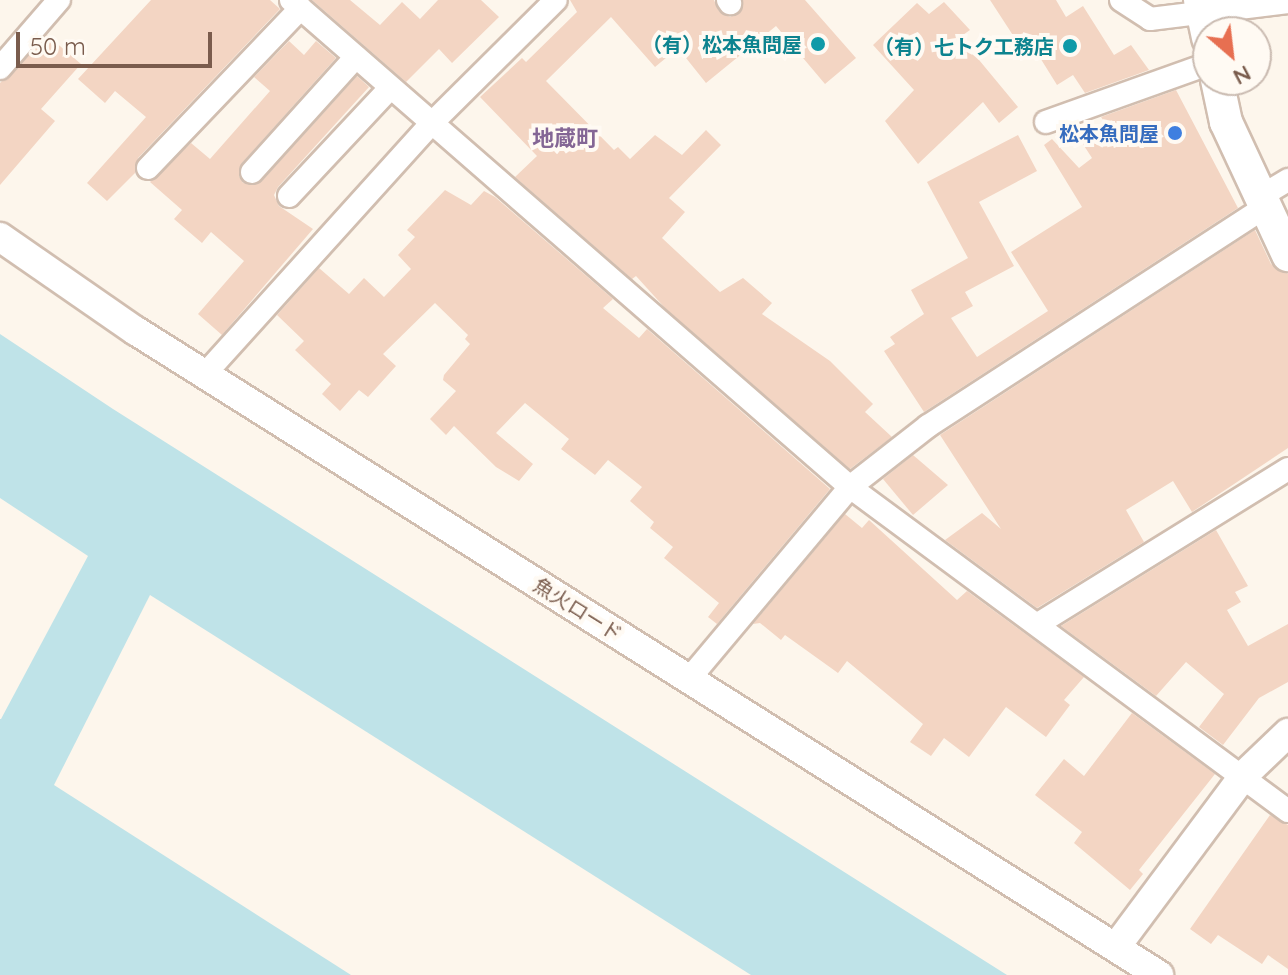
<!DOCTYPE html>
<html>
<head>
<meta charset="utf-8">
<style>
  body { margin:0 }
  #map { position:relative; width:1288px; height:975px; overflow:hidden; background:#fdf6ec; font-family:Quicksand,"Noto Sans JP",sans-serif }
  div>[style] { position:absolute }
  .water>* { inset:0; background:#bfe3e8 }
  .pier>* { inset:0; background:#fdf6ec }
  .building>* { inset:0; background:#f3d5c3 }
  .roads { filter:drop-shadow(2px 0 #d1beb0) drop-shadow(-2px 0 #d1beb0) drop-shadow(0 2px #d1beb0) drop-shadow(0 -2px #d1beb0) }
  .minor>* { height:22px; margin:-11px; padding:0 11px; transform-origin:11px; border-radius:11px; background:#fff }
  .tertiary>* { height:28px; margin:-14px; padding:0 14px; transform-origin:14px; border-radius:14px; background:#fff }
  .secondary>* { height:32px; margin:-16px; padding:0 16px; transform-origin:16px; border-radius:16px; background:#fff }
  .dots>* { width:22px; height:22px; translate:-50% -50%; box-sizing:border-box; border:4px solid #fffaf3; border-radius:50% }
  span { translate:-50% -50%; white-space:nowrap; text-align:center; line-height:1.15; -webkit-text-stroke:8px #fffaf3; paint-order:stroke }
  .culture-label { font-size:20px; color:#0d838f; font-weight:700 }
  .right { translate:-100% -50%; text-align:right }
  .shop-label { font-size:20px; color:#366cbe; font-weight:700 }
  .street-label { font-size:20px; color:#7a5c4d }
  .neighbourhood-label { font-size:22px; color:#846695; font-weight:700 }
  .north { position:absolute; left:1192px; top:16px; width:80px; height:80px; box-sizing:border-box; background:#fffaf3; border:2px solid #cabbb1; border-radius:50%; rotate:152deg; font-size:22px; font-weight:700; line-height:32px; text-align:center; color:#7a5c4d }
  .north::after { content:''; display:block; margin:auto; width:28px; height:36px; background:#e76f51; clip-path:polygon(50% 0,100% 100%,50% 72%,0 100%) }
  .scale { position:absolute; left:16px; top:32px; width:196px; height:36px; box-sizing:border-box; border:4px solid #7a5c4d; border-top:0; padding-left:10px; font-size:24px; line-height:28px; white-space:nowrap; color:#7a5c4d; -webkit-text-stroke:6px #fffaf3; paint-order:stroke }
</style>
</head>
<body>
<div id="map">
  <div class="water">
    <i style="clip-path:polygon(0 334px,113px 409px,1007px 975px,0 975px)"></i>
  </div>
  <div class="pier">
    <i style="clip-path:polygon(0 498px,88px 556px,1px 719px,0 719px)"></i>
    <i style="clip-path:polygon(150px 595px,751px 975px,351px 975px,54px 785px)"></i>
  </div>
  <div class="building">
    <i style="clip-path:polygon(151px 0,270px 0,280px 9px,138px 158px,135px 173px,107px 201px,87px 183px,146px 117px,115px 91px,105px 103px,78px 79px)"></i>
    <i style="clip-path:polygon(312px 0,350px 0,380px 25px,402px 2px,420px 19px,438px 0,481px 0,499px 17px,452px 63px,439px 49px,406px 82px)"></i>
    <i style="clip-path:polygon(570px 0,714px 0,719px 11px,730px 17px,742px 10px,743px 0,805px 0,856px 58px,825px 84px,776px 26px,706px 83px,678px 48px,655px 67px,611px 17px,546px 81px,614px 150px,618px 147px,630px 159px,655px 135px,682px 155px,706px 130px,721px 145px,669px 198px,685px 212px,662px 238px,720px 292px,743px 278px,772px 303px,762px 314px,830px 361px,873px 404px,865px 412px,892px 437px,850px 469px,665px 308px,636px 276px,632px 279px,515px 177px,537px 156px,480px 97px,522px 58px,526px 62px,577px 12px)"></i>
    <i style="clip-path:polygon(990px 0,1056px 0,1066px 17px,1083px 6px,1114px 55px,1131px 45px,1149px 70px,1085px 93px,1073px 75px,1057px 85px,1029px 40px,1020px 46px)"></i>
    <i style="clip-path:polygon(944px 2px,970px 30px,960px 37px,1018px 107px,999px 123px,983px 102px,918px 164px,885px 121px,914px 90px,873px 45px,917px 3px,929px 14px)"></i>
    <i style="clip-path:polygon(47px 35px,81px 64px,41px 109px,55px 121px,0 185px,0 83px)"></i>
    <i style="clip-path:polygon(289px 41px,304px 55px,316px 41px,336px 58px,242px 163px,239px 176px,243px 183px,262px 181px,357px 76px,369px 87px,278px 187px,274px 195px,279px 206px,313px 229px,222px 335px,198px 314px,244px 261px,211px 232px,202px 243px,174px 219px,182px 210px,150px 182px,191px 143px,210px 159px,270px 91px,254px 77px)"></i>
    <i style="clip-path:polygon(1176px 90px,1238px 208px,924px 412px,884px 351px,895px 344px,890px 337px,924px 314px,911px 290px,968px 258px,927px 182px,1018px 135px,1037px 171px,979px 202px,1014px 266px,965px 292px,973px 306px,951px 318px,977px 357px,1048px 311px,1011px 252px,1082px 207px,1044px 145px,1052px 139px,1079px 168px,1092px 158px,1079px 138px,1106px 124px,1101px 117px)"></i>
    <i style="clip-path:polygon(445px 190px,471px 205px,484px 191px,495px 197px,613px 299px,603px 308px,639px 338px,647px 329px,830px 489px,717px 624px,708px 617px,719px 603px,664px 558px,673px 547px,650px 528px,654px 522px,630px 501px,642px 487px,608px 460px,595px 475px,561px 449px,569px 439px,525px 403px,496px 433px,533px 464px,519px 481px,496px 467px,454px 426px,446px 435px,430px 419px,456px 391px,443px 380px,444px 375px,470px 344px,465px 339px,468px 335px,435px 303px,383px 354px,396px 366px,368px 397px,359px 390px,340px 411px,322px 394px,331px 384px,295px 350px,304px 341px,277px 315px,319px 268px,349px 294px,364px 278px,384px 297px,411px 269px,398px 255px,415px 237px,407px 230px)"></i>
    <i style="clip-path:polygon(1255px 230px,1271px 264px,1288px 274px,1288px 448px,1192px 512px,1173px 481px,1126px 510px,1144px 542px,1037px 608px,945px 540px,982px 513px,1001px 529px,940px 435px)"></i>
    <i style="clip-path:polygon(913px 455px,948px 485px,913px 515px,883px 479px)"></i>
    <i style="clip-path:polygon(845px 514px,862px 528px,869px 520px,957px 600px,967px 591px,1084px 677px,1064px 700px,1070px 705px,1046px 737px,1006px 707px,969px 757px,944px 738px,931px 756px,910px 742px,923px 724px,847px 661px,838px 673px,785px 635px,781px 640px,760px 623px,753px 624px)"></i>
    <i style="clip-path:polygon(1216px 530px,1248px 586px,1235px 592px,1241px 602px,1227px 610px,1248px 646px,1288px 624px,1288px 682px,1259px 698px,1223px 745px,1199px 727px,1224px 694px,1186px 662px,1156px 696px,1061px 626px)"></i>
    <i style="clip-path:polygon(1132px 713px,1215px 774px,1139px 870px,1143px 874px,1130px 890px,1074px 843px,1082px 832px,1035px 795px,1064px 759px,1084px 776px)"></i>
    <i style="clip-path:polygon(1270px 815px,1288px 825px,1288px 969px,1268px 955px,1262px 964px,1218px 935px,1211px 944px,1190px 929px)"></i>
  </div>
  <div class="roads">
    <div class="minor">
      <i style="left:291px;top:0;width:741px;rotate:41.06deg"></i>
      <i style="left:850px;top:487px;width:545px;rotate:36.49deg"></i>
      <i style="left:728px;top:0;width:4px;rotate:56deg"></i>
      <i style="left:1121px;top:0;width:35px;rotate:33deg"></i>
      <i style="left:1150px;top:19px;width:139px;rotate:-7deg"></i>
      <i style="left:0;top:68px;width:90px;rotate:-49.1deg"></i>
      <i style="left:1046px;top:122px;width:172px;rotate:-19.7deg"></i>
      <i style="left:148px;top:168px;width:221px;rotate:-46.3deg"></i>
      <i style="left:252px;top:172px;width:155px;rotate:-47.9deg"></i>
      <i style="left:289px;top:196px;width:148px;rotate:-46.9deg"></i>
      <i style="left:1258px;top:198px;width:35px;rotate:-31deg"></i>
      <i style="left:205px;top:374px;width:336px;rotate:-47.9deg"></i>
      <i style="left:430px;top:125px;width:177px;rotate:-44.8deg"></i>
      <i style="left:1038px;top:624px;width:294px;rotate:-31.8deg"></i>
      <i style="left:689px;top:679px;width:251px;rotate:-50deg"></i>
      <i style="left:850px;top:487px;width:99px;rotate:-38deg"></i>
      <i style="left:928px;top:426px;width:398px;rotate:-33deg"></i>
    </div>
    <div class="tertiary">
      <i style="left:0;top:237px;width:165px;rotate:34.7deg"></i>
      <i style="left:136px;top:331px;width:1209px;rotate:32.19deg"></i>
      <i style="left:1116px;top:947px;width:214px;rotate:-53.3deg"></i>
      <i style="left:1244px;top:775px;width:61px;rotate:-43.7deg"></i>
    </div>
    <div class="secondary">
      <i style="left:1200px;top:0;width:39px;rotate:78deg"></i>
      <i style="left:1217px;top:80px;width:43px;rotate:77.9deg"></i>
      <i style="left:1226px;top:122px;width:147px;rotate:65deg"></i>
    </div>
  </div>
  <div class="dots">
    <i style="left:818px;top:44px;background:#0f9aa8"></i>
    <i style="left:1070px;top:46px;background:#0f9aa8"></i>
    <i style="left:1175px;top:133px;background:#3f7fe0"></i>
  </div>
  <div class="culture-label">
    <span class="right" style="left:802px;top:44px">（有）松本魚問屋</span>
    <span class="right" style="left:1054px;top:46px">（有）七トク工務店</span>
  </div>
  <div class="shop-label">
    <span class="right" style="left:1159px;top:133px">松本魚問屋</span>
  </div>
  <div class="street-label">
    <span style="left:578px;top:609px;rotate:32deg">魚火ロード</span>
  </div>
  <div class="neighbourhood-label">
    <span style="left:565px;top:139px">地蔵町</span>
  </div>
  <div class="north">N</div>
  <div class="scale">50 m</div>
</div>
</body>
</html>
